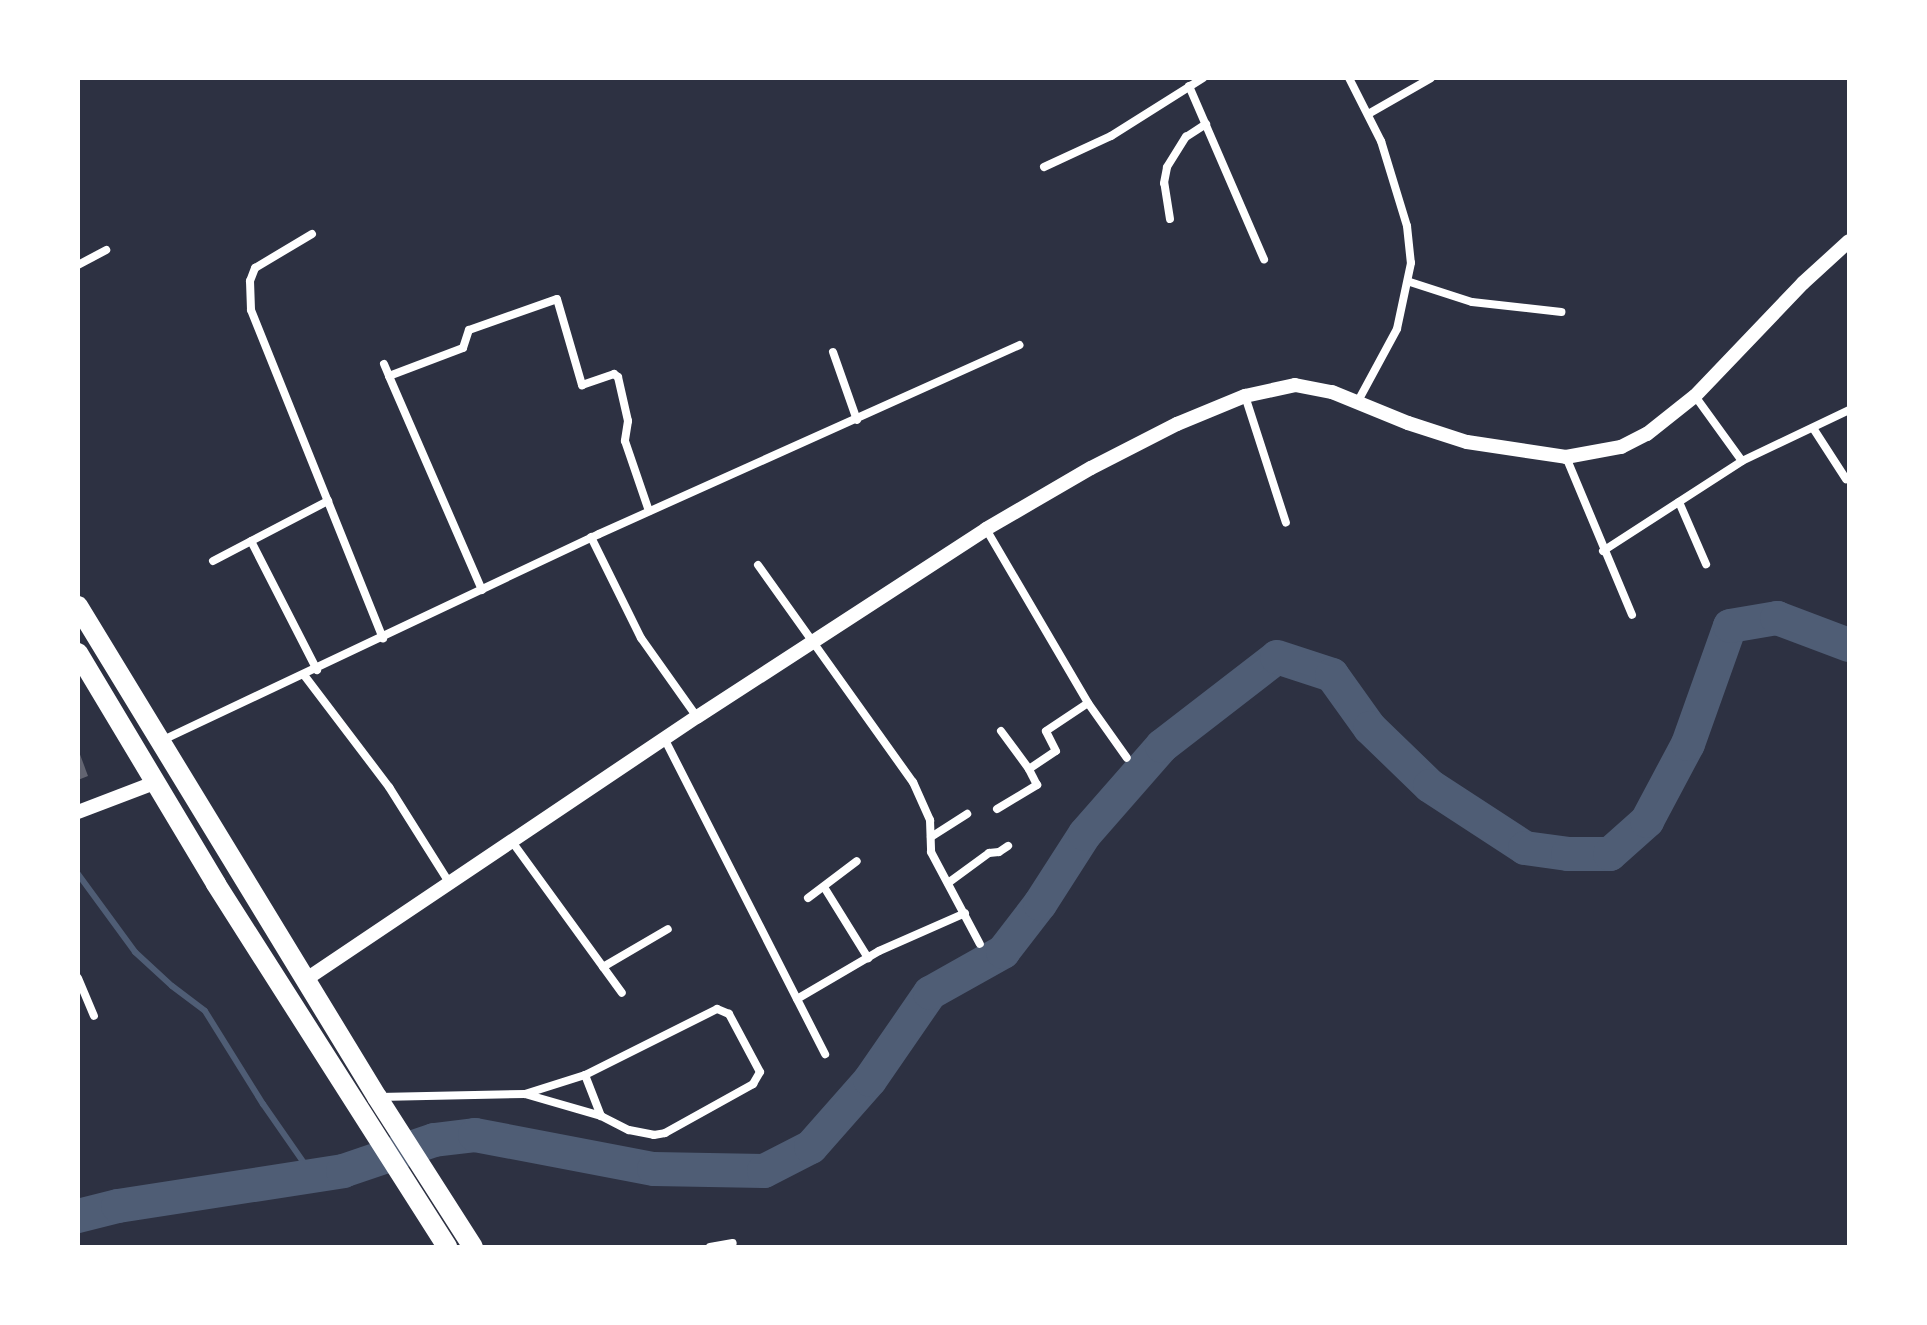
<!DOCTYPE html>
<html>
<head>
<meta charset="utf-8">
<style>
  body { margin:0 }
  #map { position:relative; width:1927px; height:1325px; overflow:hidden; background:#2d3142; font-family:Overpass,sans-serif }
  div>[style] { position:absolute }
  .stream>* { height:6px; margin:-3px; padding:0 3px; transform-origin:3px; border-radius:3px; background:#4f5d75 }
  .river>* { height:34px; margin:-17px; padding:0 17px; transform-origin:17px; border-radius:17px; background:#4f5d75 }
  .building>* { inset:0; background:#626471 }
  .minor>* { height:8px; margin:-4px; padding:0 4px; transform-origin:4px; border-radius:4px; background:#fff }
  .tertiary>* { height:14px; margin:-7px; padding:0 7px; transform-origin:7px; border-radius:7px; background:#fff }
  .trunk>* { height:20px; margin:-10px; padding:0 10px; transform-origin:10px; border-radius:10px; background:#fff }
  span { translate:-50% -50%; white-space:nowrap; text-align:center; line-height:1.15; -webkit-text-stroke:6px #fff; paint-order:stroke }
  .frame { position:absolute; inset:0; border:80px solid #fff; pointer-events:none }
</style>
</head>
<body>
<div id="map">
  <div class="stream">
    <i style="left:78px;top:874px;width:97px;rotate:53.8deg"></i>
    <i style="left:135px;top:952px;width:50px;rotate:42.6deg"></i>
    <i style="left:172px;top:986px;width:41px;rotate:37.1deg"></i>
    <i style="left:205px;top:1011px;width:110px;rotate:58.1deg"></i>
    <i style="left:263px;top:1104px;width:88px;rotate:55.2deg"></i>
  </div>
  <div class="river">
    <i style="left:78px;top:1216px;width:41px;rotate:-14deg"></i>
    <i style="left:118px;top:1206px;width:228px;rotate:-8.8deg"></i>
    <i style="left:343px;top:1171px;width:96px;rotate:-18.8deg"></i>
    <i style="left:434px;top:1140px;width:41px;rotate:-7deg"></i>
    <i style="left:475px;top:1135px;width:182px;rotate:10.8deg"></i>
    <i style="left:654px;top:1169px;width:110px;rotate:1deg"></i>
    <i style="left:764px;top:1171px;width:53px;rotate:-27.1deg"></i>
    <i style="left:811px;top:1147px;width:89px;rotate:-48.6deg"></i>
    <i style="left:870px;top:1080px;width:106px;rotate:-55.4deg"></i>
    <i style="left:930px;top:993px;width:84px;rotate:-29.3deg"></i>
    <i style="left:1003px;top:952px;width:61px;rotate:-52.4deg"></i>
    <i style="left:1040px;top:904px;width:83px;rotate:-57.3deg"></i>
    <i style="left:1085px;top:834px;width:117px;rotate:-48.8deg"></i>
    <i style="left:1162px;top:746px;width:145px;rotate:-37.7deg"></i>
    <i style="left:1277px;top:657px;width:58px;rotate:18.1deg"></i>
    <i style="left:1332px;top:675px;width:65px;rotate:54.4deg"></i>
    <i style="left:1370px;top:728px;width:83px;rotate:44deg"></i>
    <i style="left:1430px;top:786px;width:113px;rotate:33.1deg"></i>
    <i style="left:1525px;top:848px;width:43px;rotate:7.9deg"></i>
    <i style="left:1568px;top:854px;width:42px"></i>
    <i style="left:1610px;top:854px;width:50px;rotate:-41.7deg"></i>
    <i style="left:1647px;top:821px;width:87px;rotate:-62deg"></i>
    <i style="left:1688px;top:744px;width:125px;rotate:-70.4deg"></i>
    <i style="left:1730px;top:626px;width:48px;rotate:-9.7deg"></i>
    <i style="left:1777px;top:618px;width:77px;rotate:20.6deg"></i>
  </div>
  <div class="building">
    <i style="clip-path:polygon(78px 749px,88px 776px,78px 780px)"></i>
  </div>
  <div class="minor">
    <i style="left:1349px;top:78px;width:71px;rotate:63.1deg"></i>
    <i style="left:1381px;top:141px;width:89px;rotate:73deg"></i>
    <i style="left:1407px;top:226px;width:37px;rotate:84deg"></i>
    <i style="left:1411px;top:263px;width:67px;rotate:102deg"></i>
    <i style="left:1397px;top:329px;width:82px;rotate:118.4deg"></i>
    <i style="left:1189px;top:86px;width:189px;rotate:66.6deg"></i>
    <i style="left:1370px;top:113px;width:70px;rotate:-29.8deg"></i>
    <i style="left:1044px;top:167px;width:74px;rotate:-24.8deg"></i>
    <i style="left:1111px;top:136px;width:109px;rotate:-32.2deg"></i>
    <i style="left:1170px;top:219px;width:36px;rotate:-99deg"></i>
    <i style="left:1164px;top:183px;width:16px;rotate:-79deg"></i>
    <i style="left:1167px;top:167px;width:36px;rotate:-58deg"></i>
    <i style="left:1186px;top:137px;width:24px;rotate:-33deg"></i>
    <i style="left:312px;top:234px;width:66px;rotate:149.2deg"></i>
    <i style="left:255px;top:268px;width:14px;rotate:111deg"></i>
    <i style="left:250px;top:281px;width:29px;rotate:88deg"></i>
    <i style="left:251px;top:310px;width:354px;rotate:68.1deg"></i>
    <i style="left:78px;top:265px;width:32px;rotate:-28deg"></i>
    <i style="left:1410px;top:282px;width:65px;rotate:17.9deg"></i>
    <i style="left:1472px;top:302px;width:90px;rotate:6.4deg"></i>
    <i style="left:833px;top:352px;width:72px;rotate:70.6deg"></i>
    <i style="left:384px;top:364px;width:13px;rotate:67deg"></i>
    <i style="left:1245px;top:396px;width:133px;rotate:72.1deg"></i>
    <i style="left:1695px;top:396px;width:80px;rotate:54.1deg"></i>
    <i style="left:1813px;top:428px;width:61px;rotate:57.1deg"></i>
    <i style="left:1566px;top:457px;width:171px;rotate:67.3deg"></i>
    <i style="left:1679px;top:502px;width:68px;rotate:66.5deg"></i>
    <i style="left:986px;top:529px;width:202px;rotate:59.6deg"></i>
    <i style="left:1088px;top:703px;width:67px;rotate:54.7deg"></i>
    <i style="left:591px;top:537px;width:113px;rotate:63.7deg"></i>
    <i style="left:641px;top:638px;width:97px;rotate:54.7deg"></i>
    <i style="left:251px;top:541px;width:145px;rotate:62.9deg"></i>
    <i style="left:1603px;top:551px;width:166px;rotate:-32.9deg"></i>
    <i style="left:1742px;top:461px;width:119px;rotate:-25.5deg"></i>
    <i style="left:213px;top:561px;width:130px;rotate:-27.6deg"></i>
    <i style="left:758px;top:565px;width:267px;rotate:54.5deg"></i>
    <i style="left:913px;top:782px;width:42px;rotate:65.9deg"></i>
    <i style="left:930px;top:820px;width:32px;rotate:88deg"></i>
    <i style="left:931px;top:852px;width:104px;rotate:62deg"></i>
    <i style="left:482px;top:590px;width:233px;rotate:-113.5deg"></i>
    <i style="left:389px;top:376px;width:79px;rotate:-20.7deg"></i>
    <i style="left:463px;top:348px;width:19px;rotate:-72deg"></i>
    <i style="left:469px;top:330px;width:93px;rotate:-19.4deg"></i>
    <i style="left:557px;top:299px;width:90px;rotate:73.8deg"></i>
    <i style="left:582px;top:385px;width:34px;rotate:-19deg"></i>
    <i style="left:614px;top:374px;width:5px;rotate:37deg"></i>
    <i style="left:618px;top:377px;width:45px;rotate:77.2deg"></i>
    <i style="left:628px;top:421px;width:20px;rotate:99deg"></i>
    <i style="left:625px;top:441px;width:74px;rotate:71.1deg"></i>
    <i style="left:304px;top:675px;width:141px;rotate:52.8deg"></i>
    <i style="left:389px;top:787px;width:115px;rotate:57.8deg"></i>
    <i style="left:1001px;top:731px;width:47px;rotate:53.6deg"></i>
    <i style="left:664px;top:738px;width:355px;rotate:63deg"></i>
    <i style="left:163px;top:740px;width:482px;rotate:-25.3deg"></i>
    <i style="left:599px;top:534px;width:461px;rotate:-24.2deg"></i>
    <i style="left:997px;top:809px;width:47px;rotate:-31deg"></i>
    <i style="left:1037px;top:785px;width:18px;rotate:-117deg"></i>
    <i style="left:1029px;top:769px;width:32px;rotate:-34deg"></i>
    <i style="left:1056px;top:751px;width:22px;rotate:-117deg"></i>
    <i style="left:1046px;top:731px;width:50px;rotate:-33.7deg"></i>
    <i style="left:931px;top:837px;width:43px;rotate:-32.6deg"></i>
    <i style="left:513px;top:843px;width:185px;rotate:54deg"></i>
    <i style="left:948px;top:883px;width:51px;rotate:-36.2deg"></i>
    <i style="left:989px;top:853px;width:10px;rotate:-6deg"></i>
    <i style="left:999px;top:852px;width:11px;rotate:-34deg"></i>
    <i style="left:824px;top:887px;width:84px;rotate:58.2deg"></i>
    <i style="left:808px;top:898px;width:61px;rotate:-37.1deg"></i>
    <i style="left:603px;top:967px;width:75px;rotate:-30.3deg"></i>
    <i style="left:78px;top:978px;width:41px;rotate:67.2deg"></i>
    <i style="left:797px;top:999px;width:95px;rotate:-30.3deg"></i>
    <i style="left:879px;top:951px;width:94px;rotate:-23.8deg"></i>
    <i style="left:585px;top:1075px;width:44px;rotate:68.7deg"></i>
    <i style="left:379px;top:1097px;width:146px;rotate:-1.2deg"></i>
    <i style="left:525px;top:1094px;width:79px;rotate:16.1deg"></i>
    <i style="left:601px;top:1116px;width:31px;rotate:27deg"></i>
    <i style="left:629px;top:1130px;width:25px;rotate:11deg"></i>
    <i style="left:654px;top:1135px;width:11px;rotate:-10deg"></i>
    <i style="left:665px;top:1133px;width:101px;rotate:-29.1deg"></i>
    <i style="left:753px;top:1084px;width:14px;rotate:-60deg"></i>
    <i style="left:760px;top:1072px;width:66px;rotate:-118.1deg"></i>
    <i style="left:729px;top:1014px;width:13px;rotate:-157deg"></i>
    <i style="left:717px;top:1009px;width:148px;rotate:153.4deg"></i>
    <i style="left:585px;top:1075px;width:63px;rotate:162.4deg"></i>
    <i style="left:710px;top:1247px;width:23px;rotate:-10deg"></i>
  </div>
  <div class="tertiary">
    <i style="left:78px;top:812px;width:81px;rotate:-20.9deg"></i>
    <i style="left:305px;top:980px;width:472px;rotate:-33.9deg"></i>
    <i style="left:697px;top:717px;width:345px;rotate:-33deg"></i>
    <i style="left:986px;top:529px;width:121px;rotate:-30.2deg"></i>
    <i style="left:1091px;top:468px;width:97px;rotate:-27.1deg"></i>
    <i style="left:1177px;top:424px;width:74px;rotate:-22.4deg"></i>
    <i style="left:1245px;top:396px;width:51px;rotate:-12.4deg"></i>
    <i style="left:1295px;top:385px;width:38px;rotate:11deg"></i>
    <i style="left:1332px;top:392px;width:82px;rotate:22.2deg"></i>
    <i style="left:1408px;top:423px;width:62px;rotate:17.9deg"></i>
    <i style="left:1467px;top:442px;width:100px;rotate:8.6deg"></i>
    <i style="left:1566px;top:457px;width:56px;rotate:-10.3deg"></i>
    <i style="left:1621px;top:447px;width:29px;rotate:-27deg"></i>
    <i style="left:1647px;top:434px;width:61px;rotate:-38.4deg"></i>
    <i style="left:1695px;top:396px;width:156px;rotate:-46.3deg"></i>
    <i style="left:1803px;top:283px;width:62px;rotate:-42.4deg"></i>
  </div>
  <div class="trunk">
    <i style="left:78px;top:606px;width:575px;rotate:58.66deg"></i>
    <i style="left:377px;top:1097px;width:178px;rotate:57.4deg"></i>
    <i style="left:78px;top:653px;width:269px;rotate:59.1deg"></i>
    <i style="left:216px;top:884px;width:430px;rotate:57.5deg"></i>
  </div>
  <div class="frame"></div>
</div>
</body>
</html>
